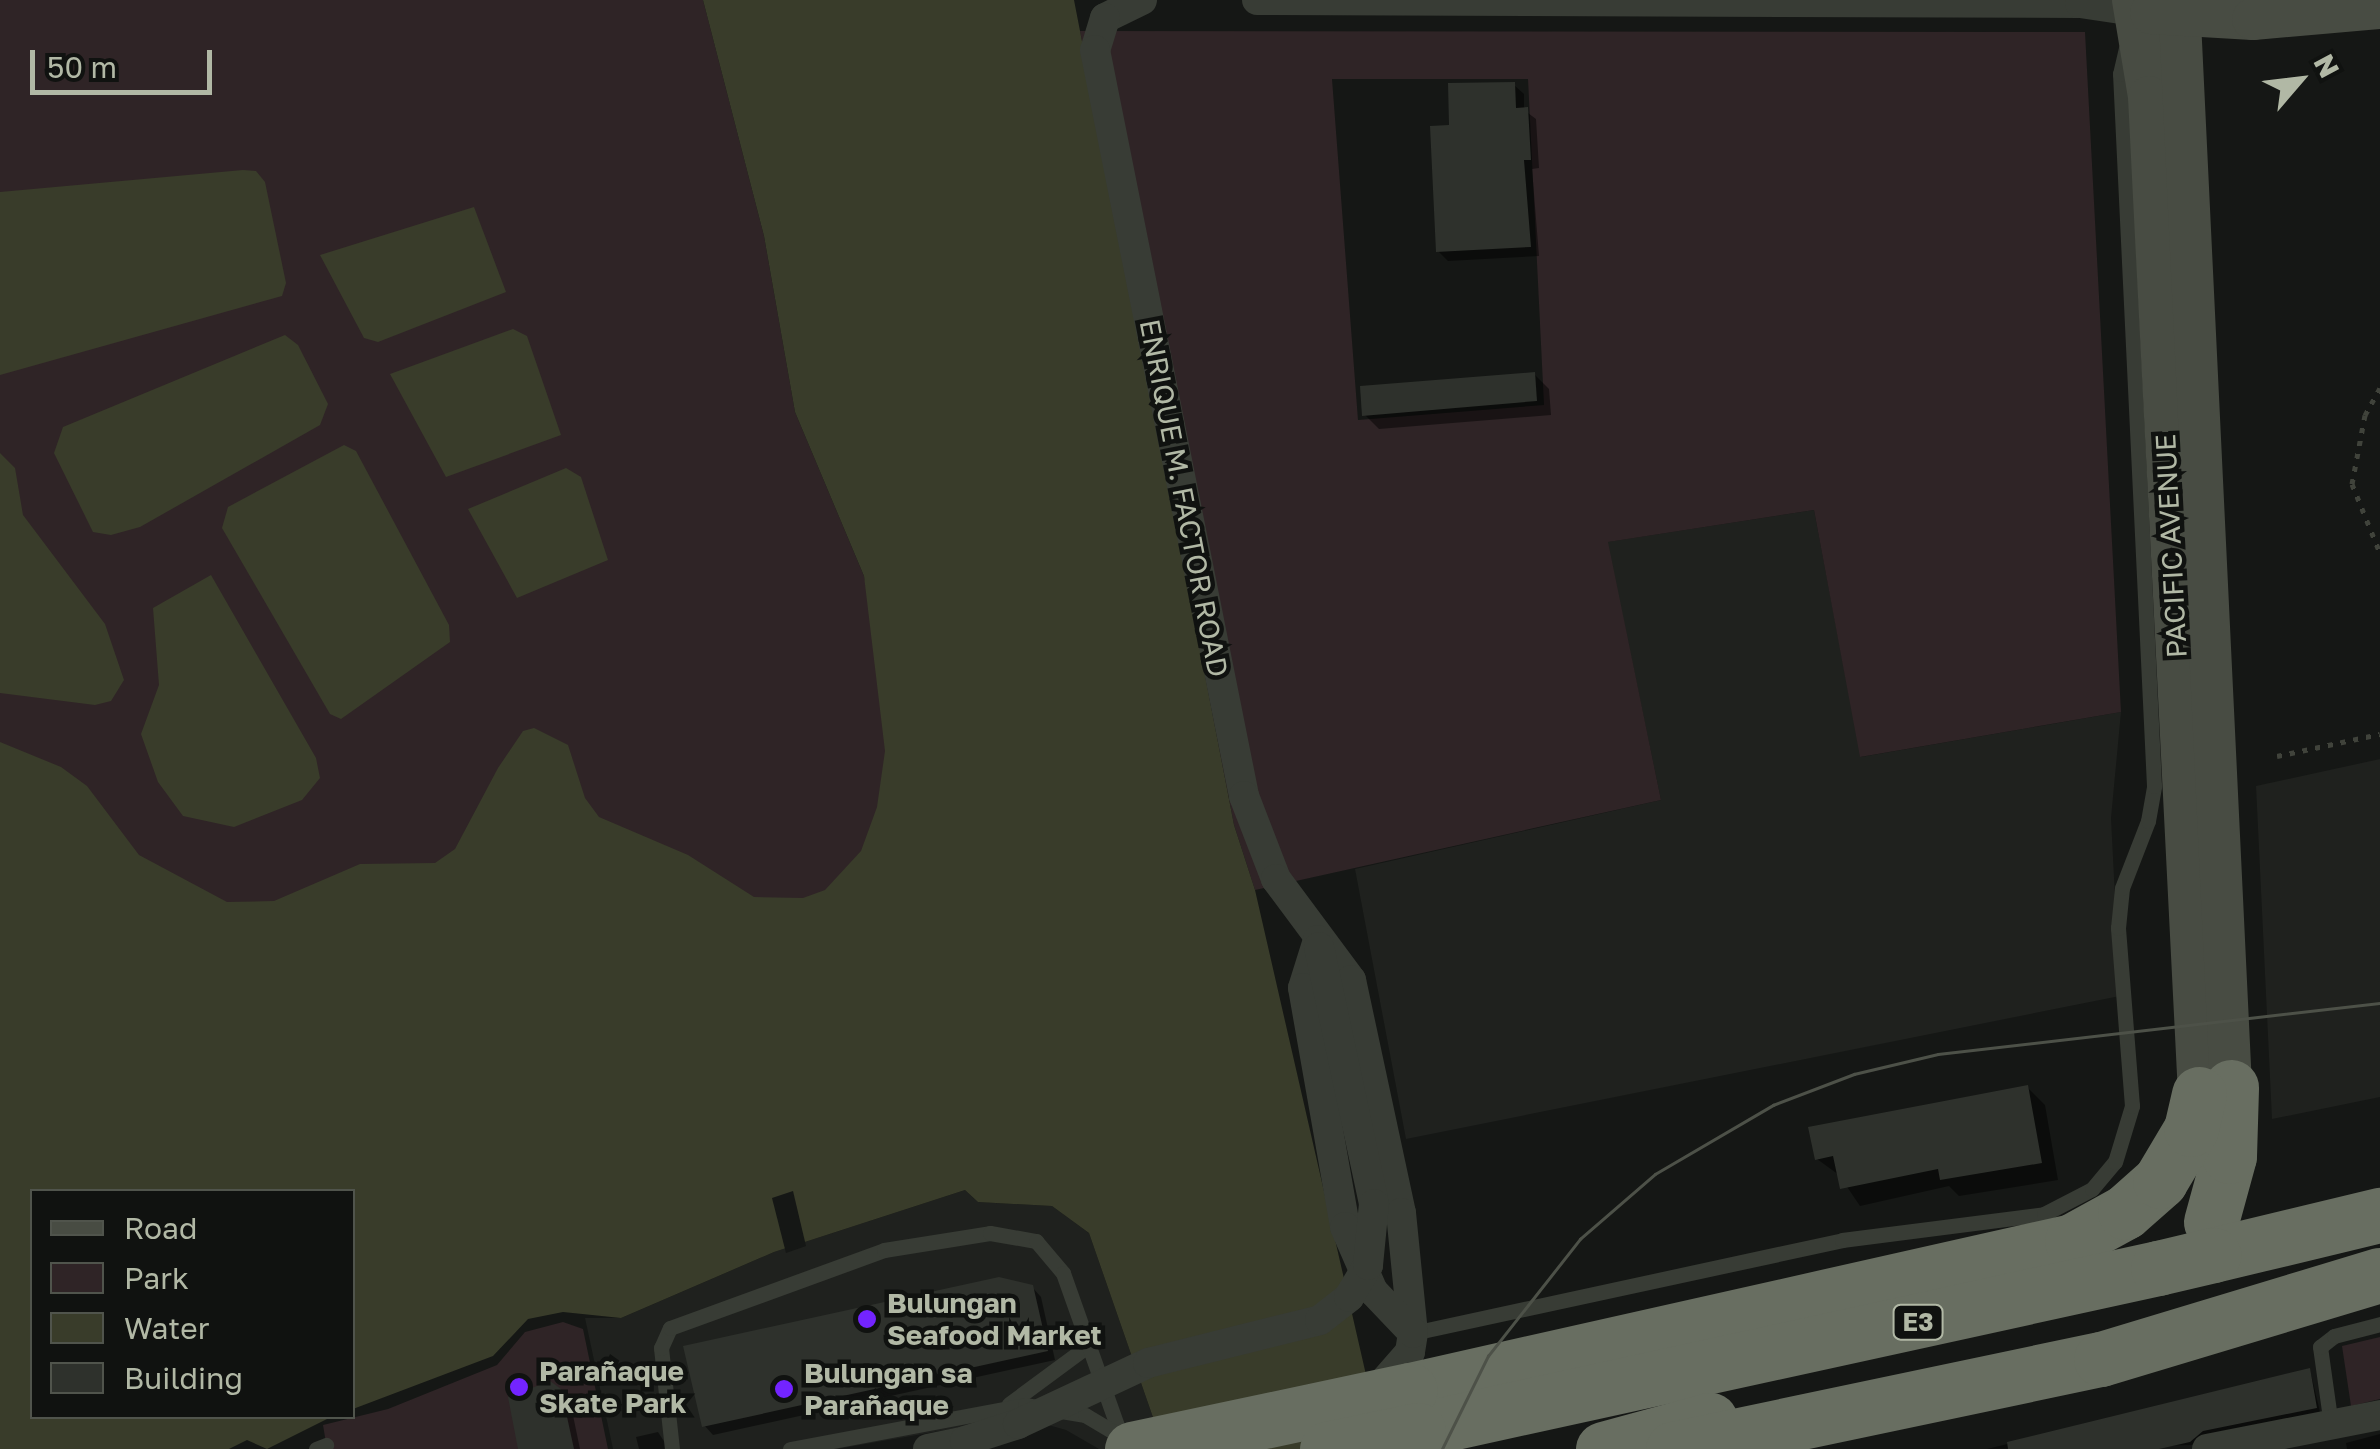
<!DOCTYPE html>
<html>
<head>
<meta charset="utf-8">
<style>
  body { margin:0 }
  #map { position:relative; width:2380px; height:1449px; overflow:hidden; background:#151715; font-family:"Golos Text",sans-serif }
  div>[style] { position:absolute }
  .built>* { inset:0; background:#1f211e }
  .green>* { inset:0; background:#2f2426 }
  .water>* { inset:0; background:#393c2a }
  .pier>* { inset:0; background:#151715 }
  .shadow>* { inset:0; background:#0007 }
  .building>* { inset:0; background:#2e312c }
  .path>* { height:5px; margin-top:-2.5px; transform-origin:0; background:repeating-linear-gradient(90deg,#40433b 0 5px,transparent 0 13px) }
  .lane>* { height:15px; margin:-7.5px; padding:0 7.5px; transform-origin:7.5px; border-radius:7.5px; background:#383c35 }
  .street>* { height:30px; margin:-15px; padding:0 15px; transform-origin:15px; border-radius:15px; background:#383c35 }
  .secondary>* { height:42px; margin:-21px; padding:0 21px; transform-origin:21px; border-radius:21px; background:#484c43 }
  .highway>* { height:55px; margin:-27.5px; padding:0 27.5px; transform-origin:27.5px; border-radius:27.5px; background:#686e61 }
  .tram>* { height:2.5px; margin:-1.25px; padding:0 1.25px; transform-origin:1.25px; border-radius:1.25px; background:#4d5148 }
  .street-bridge>* { height:30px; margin:-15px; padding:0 15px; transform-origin:15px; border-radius:15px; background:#383c35 }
  .highway-bridge>* { height:55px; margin:-27.5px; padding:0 27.5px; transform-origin:27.5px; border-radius:27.5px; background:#686e61 }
  .dots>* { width:28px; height:28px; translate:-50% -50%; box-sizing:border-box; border:5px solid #101210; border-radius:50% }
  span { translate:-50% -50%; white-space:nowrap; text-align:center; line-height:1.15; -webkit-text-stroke:9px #101210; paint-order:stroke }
  .shield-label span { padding:2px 8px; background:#101210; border:2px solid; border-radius:8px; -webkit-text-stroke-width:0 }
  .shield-label { font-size:25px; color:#b1b8a5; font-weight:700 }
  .street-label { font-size:28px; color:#b1b8a5 }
  .poi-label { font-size:28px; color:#b1b8a5; font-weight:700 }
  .left { translate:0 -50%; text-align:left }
  .legend { position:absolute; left:30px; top:1189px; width:325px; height:230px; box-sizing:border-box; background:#101210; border:2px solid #50544c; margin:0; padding:12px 18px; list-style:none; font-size:30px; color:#b1b8a5 }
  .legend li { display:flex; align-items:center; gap:20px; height:50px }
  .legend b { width:50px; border:2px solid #50544c }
  .north { position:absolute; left:2250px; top:30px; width:100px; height:100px; -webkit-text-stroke:8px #101210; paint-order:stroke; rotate:62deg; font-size:28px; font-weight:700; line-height:40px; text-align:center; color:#b1b8a5 }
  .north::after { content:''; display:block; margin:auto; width:35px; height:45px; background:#b1b8a5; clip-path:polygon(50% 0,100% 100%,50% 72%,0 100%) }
  .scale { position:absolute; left:30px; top:50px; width:182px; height:45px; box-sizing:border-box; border:5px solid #b1b8a5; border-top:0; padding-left:12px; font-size:30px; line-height:35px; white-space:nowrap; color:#b1b8a5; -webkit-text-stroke:8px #101210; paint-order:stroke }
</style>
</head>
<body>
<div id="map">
  <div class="built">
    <i style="clip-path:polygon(1814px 510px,1861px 757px,2121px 712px,2111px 818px,2120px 996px,1406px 1139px,1355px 869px,1661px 800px,1607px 542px)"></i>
    <i style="clip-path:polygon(2380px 759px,2380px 1097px,2272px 1119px,2256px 786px)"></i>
    <i style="clip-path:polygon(965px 1190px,978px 1202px,1052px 1206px,1089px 1233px,1164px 1449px,1099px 1449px,1066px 1430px,1020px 1417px,837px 1449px,613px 1449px,585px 1318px,621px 1318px,774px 1252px)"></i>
  </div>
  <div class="green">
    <i style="clip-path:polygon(0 0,703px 0,764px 236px,795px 412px,864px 576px,921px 877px,32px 1192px,32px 1416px,0 1449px)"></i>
    <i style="clip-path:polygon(evenodd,1080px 31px,2085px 32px,2121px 712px,1860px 757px,1814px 510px,1608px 542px,1661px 800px,1255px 890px,1234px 825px,1080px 31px,1332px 79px,1528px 79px,1544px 405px,1358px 420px,1332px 79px)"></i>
    <i style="clip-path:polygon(563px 1322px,583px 1329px,608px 1449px,327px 1449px,323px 1425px,388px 1409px,497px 1365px,525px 1332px)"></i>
    <i style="clip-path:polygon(2380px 1337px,2380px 1399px,2351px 1406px,2342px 1346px)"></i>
  </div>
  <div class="water">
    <i style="clip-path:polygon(703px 0,1074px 0,1234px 825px,1255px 890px,1383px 1449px,1164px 1449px,1089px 1233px,1052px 1206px,978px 1202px,965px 1190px,774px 1252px,621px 1318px,563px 1312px,528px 1319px,493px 1356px,353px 1409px,352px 1192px,32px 1192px,32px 1416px,331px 1417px,267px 1449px,247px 1440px,229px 1449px,0 1449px,0 742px,61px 767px,87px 786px,139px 855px,227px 902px,274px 901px,360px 864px,435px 863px,455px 849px,498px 768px,523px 731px,534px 728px,568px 745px,585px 798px,599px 817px,688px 855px,754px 897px,803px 898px,825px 890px,861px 851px,877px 807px,885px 751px,864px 576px,795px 412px,764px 236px)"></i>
    <i style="clip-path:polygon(243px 170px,256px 171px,265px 182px,286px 283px,282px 296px,0 375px,0 192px)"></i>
    <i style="clip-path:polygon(474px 207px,506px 292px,378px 342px,364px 338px,320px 255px)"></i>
    <i style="clip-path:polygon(513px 329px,527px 336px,561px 435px,446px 477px,390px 374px)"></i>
    <i style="clip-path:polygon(285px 335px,298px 345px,328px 404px,320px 425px,140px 527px,111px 535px,93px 532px,54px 453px,63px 427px)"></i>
    <i style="clip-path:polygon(344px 445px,356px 451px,449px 625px,450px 642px,341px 719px,330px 714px,222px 528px,228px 507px)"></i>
    <i style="clip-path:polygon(0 453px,15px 468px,23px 515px,105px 624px,124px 680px,111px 701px,95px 705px,0 693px)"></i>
    <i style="clip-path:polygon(566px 468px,581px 477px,608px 560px,517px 598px,468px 509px)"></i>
    <i style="clip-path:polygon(211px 575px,316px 758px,320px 778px,302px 800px,234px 827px,183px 816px,158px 782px,141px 734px,159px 685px,153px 608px)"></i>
  </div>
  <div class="pier">
    <i style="clip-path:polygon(793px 1191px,806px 1246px,786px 1253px,772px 1198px)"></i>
  </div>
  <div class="shadow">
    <i style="clip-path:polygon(1514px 85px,1524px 94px,1524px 110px,1536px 119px,1539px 168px,1532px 169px,1539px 256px,1448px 261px,1438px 251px,1451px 127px)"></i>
    <i style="clip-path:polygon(1534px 374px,1549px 389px,1551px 415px,1379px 429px,1365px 415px)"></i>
    <i style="clip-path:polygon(2027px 1087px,2045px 1105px,2058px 1180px,1959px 1196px,1949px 1186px,1860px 1206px,1839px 1175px,1817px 1159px)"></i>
    <i style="clip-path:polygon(1032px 1287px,1041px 1297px,1055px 1360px,713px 1435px,704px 1425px)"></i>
    <i style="clip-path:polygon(2310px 1370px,2320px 1412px,2194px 1445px,1987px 1449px)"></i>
    <i style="clip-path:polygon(560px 1391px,570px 1401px,580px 1449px,520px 1449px)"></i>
    <i style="clip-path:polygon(658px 1432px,669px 1449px,639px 1449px,636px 1437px)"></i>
    <i style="clip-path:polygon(2380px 1434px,2380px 1449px,2347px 1449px,2346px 1443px)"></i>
  </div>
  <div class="building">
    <i style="clip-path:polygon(1515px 82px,1516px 108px,1528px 107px,1531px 160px,1524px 160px,1531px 247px,1436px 252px,1430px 126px,1449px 125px,1448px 83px)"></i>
    <i style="clip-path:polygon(1535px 372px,1537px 401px,1362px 416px,1360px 386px)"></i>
    <i style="clip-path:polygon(2028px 1085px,2042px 1163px,1940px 1180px,1938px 1169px,1840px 1189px,1833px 1156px,1815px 1160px,1808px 1127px)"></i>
    <i style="clip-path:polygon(999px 1277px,1033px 1285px,1048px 1351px,702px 1427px,683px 1346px)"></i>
    <i style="clip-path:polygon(2310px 1368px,2317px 1408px,2203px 1431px,2190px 1442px,2159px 1449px,2008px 1449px,2007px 1442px)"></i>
    <i style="clip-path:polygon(550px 1381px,561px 1389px,574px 1449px,518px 1449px,508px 1397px)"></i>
  </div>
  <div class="path">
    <i style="left:2380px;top:388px;width:31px;rotate:119deg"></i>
    <i style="left:2365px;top:415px;width:70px;rotate:100.7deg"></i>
    <i style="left:2352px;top:484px;width:74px;rotate:67.9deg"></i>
    <i style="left:2277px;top:756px;width:105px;rotate:-12.1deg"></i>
  </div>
  <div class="lane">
    <i style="left:1413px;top:1333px;width:439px;rotate:-12.2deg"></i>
    <i style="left:1842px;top:1240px;width:204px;rotate:-7.3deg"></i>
    <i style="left:2044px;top:1214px;width:54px;rotate:-27.5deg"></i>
    <i style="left:2092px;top:1189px;width:35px;rotate:-50deg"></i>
    <i style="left:2115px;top:1162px;width:59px;rotate:-73.1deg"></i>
    <i style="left:2132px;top:1106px;width:179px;rotate:-94.5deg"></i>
    <i style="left:2118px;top:928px;width:40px;rotate:-84.3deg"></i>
    <i style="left:2122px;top:888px;width:72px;rotate:-68.8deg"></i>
    <i style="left:2148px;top:821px;width:36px;rotate:-80deg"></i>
    <i style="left:2154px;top:786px;width:713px;rotate:-92.73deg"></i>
    <i style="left:2120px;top:74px;width:26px;rotate:-77deg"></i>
    <i style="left:1009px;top:1404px;width:101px;rotate:-36.5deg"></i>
    <i style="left:2331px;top:1425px;width:79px;rotate:-98deg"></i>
    <i style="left:2320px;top:1347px;width:18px;rotate:-38deg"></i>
    <i style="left:2334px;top:1336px;width:48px;rotate:-14.6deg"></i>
    <i style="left:316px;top:1449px;width:11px;rotate:-22deg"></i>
    <i style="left:672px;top:1449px;width:102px;rotate:-96.2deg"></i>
    <i style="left:661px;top:1348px;width:22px;rotate:-66deg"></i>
    <i style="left:670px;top:1328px;width:228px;rotate:-20deg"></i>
    <i style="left:884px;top:1250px;width:107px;rotate:-9.1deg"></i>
    <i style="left:990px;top:1233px;width:47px;rotate:9.9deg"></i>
    <i style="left:1036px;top:1241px;width:42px;rotate:49.8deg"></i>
    <i style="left:1063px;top:1273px;width:182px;rotate:70.5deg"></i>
    <i style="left:790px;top:1449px;width:239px;rotate:-10.6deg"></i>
    <i style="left:1025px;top:1405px;width:61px;rotate:9.5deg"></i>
    <i style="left:1085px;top:1415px;width:43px;rotate:30.7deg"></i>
  </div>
  <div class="street">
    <i style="left:1142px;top:0;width:41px;rotate:154.1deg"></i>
    <i style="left:1105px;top:18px;width:34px;rotate:107deg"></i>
    <i style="left:1095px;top:50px;width:761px;rotate:78.7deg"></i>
    <i style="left:1244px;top:796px;width:89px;rotate:68.9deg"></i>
    <i style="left:1276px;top:879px;width:126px;rotate:53.4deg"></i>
    <i style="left:1351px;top:980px;width:238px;rotate:77.9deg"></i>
    <i style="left:1401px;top:1213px;width:121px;rotate:84.3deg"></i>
    <i style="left:1413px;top:1333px;width:19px;rotate:99deg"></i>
    <i style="left:1410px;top:1352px;width:40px;rotate:131deg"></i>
    <i style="left:1384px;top:1382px;width:18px;rotate:106deg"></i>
    <i style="left:1257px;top:0;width:823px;rotate:0.21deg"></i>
    <i style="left:2080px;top:3px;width:56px;rotate:8.3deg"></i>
    <i style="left:1318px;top:940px;width:50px;rotate:107.4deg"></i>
    <i style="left:1303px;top:988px;width:243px;rotate:80deg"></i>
    <i style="left:1345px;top:1227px;width:70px;rotate:66.4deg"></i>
    <i style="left:1373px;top:1291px;width:58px;rotate:46.4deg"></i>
    <i style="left:1319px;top:947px;width:263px;rotate:77.9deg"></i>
    <i style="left:928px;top:1449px;width:38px;rotate:-12deg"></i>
    <i style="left:2207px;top:1449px;width:176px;rotate:-11.1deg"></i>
  </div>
  <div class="secondary">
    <i style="left:2133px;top:0;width:98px;rotate:80.6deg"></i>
    <i style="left:2149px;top:97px;width:998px;rotate:87.13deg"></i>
    <i style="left:2179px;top:0;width:1088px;rotate:87.26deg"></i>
    <i style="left:2151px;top:13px;width:102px;rotate:3.4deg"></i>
    <i style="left:2253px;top:19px;width:127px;rotate:-5deg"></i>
  </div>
  <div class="highway">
    <i style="left:2211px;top:1222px;width:68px;rotate:-74.7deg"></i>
    <i style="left:2229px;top:1156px;width:69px;rotate:-88.3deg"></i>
    <i style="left:2213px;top:1255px;width:172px;rotate:-13.5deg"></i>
    <i style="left:1410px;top:1390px;width:679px;rotate:-12.68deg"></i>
    <i style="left:2072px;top:1241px;width:60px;rotate:-28.7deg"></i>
    <i style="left:2125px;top:1212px;width:47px;rotate:-41.5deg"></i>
    <i style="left:2160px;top:1181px;width:61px;rotate:-59.2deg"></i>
    <i style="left:2191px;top:1129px;width:36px;rotate:-77deg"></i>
    <i style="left:1418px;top:1430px;width:758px;rotate:-12.35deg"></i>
    <i style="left:1603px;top:1449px;width:111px;rotate:-15.2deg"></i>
    <i style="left:1673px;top:1449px;width:437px;rotate:-11.9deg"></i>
    <i style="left:2101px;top:1359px;width:291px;rotate:-16.8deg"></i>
  </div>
  <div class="tram">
    <i style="left:1442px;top:1449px;width:104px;rotate:-63.7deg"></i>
    <i style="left:1488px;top:1356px;width:149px;rotate:-51.8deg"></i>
    <i style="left:1580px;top:1239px;width:99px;rotate:-40.9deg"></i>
    <i style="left:1655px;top:1174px;width:137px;rotate:-30.3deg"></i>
    <i style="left:1773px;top:1105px;width:87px;rotate:-20.9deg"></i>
    <i style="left:1854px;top:1074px;width:86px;rotate:-13.4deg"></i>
    <i style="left:1938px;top:1054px;width:445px;rotate:-6.6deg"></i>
  </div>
  <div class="street-bridge">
    <i style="left:965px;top:1441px;width:56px;rotate:-17.8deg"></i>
    <i style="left:1018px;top:1424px;width:144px;rotate:-25.1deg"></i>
    <i style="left:1148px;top:1363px;width:177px;rotate:-14deg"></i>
    <i style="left:1320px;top:1320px;width:37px;rotate:-38deg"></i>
    <i style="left:1349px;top:1297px;width:37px;rotate:-59deg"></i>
    <i style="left:1368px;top:1265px;width:61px;rotate:-84.4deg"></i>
  </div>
  <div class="highway-bridge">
    <i style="left:2158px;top:1268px;width:57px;rotate:-13.3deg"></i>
    <i style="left:1132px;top:1449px;width:284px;rotate:-12deg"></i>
    <i style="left:1327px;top:1449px;width:93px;rotate:-11.8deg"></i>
  </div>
  <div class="dots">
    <i style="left:867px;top:1319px;background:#7324ff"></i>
    <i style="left:519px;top:1387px;background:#7324ff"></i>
    <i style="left:784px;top:1389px;background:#7324ff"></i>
  </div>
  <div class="shield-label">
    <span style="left:1918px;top:1322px">E3</span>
  </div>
  <div class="street-label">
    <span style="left:1184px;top:498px;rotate:79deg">ENRIQUE M. FACTOR ROAD</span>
    <span style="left:2171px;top:546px;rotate:-93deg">PACIFIC AVENUE</span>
  </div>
  <div class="poi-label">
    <span class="left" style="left:887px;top:1319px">Bulungan<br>Seafood Market</span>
    <span class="left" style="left:539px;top:1387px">Parañaque<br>Skate Park</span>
    <span class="left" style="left:804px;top:1389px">Bulungan sa<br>Parañaque</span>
  </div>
  <ul class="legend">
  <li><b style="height:12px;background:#484c43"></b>Road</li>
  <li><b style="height:28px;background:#2f2426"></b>Park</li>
  <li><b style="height:28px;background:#393c2a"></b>Water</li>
  <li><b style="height:28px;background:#2e312c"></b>Building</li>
  </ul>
  <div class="north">N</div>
  <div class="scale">50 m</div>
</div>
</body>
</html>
